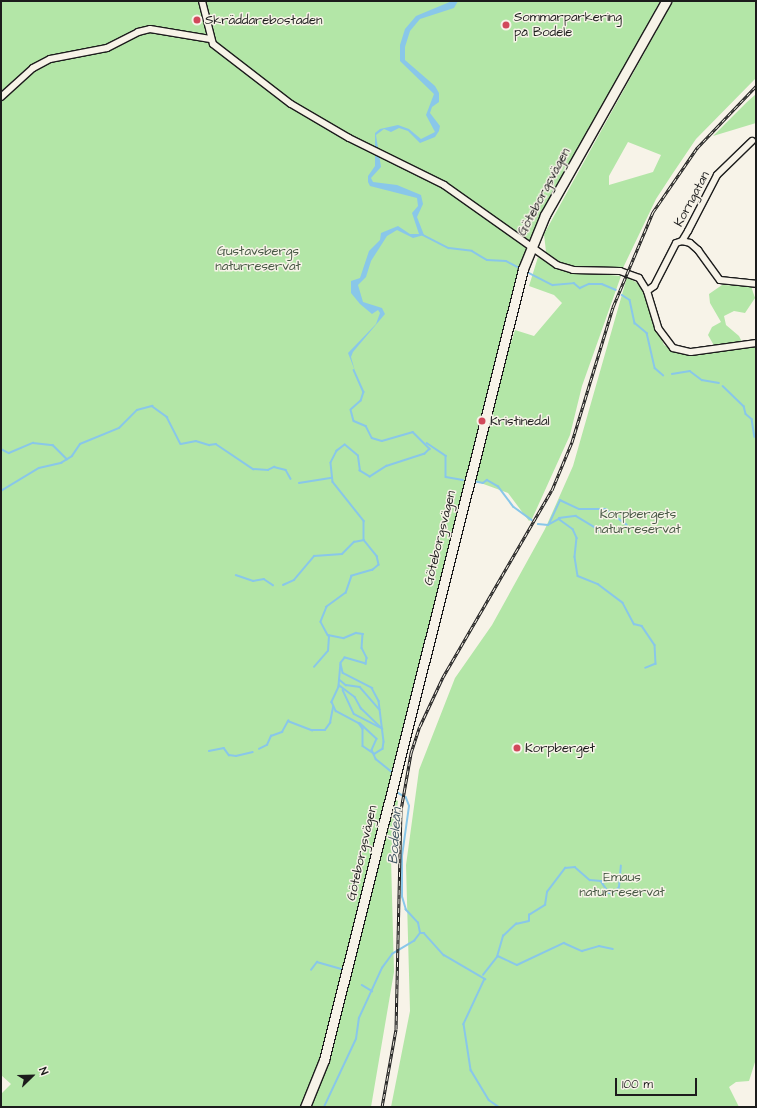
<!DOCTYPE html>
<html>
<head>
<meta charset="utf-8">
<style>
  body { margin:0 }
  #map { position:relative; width:757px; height:1108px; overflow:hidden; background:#f7f3e8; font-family:"Architects Daughter",sans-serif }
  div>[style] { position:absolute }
  .green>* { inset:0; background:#b3e6a7 }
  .water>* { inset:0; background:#89c7e9 }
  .stream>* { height:1.5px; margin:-0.75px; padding:0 0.75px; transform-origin:0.75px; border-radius:0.75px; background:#89c7e9 }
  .roads { filter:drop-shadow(1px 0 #1c1c1c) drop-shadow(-1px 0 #1c1c1c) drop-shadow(0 1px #1c1c1c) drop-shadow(0 -1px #1c1c1c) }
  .street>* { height:6px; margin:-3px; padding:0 3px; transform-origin:3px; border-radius:3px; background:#f7f3e8 }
  .secondary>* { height:9px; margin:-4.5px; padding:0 4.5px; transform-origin:4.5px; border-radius:4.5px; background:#f7f3e8 }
  .rail>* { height:3px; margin-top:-1.5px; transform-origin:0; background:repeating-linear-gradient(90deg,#f7f3e8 0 4.5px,#1c1c1c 0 9px); box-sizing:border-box; border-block:1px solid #1c1c1c }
  .dots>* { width:11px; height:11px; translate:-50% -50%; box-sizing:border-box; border:2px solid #f7f3e8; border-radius:50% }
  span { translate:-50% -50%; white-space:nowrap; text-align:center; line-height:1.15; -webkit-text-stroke:3px #f7f3e8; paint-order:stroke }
  .poi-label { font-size:13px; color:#1c1c1c }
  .left { translate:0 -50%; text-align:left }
  .street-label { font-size:13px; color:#1c1c1c }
  .park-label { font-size:13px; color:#495946 }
  .water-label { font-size:14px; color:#425864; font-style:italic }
  .frame { position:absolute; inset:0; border:2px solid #1c1c1c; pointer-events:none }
  .north { position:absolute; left:12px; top:1056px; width:40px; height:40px; -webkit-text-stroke:3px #f7f3e8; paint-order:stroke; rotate:67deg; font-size:11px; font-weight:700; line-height:16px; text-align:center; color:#1c1c1c }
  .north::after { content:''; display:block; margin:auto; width:14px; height:18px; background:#1c1c1c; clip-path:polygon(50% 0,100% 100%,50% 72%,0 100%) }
  .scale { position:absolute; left:615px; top:1078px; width:82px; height:18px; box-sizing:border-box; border:2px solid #1c1c1c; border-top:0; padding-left:5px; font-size:12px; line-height:14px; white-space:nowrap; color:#1c1c1c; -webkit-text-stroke:3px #f7f3e8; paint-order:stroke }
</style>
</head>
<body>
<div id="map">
  <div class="green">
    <i style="clip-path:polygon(1px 1px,660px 1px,534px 235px,524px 260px,478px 431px,473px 453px,480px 457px,492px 416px,493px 398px,515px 330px,534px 336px,562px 303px,554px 295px,529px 286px,538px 257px,562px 271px,621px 276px,582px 386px,570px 435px,532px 519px,529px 521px,508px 493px,478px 482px,465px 482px,387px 796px,398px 801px,391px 858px,394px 972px,371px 1107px,1px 1107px,1px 1094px,11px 1084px,1px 1075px)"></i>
    <i style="clip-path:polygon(evenodd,673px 1px,756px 1px,756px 78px,696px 139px,673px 173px,656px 199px,622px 270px,565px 266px,546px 252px,544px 234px,673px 1px,628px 142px,661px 155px,653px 172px,609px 185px,609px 176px,628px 142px)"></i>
    <i style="clip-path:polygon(756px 94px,756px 123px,713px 136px,747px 102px)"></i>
    <i style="clip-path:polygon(627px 277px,639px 284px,645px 292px,664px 345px,679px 353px,702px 354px,716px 349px,708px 335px,712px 327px,721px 322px,710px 303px,709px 294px,722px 285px,751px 286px,755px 298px,745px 313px,734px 311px,724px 316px,726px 325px,739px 336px,745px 348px,756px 345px,756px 1059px,749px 1081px,736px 1082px,729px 1087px,739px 1107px,391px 1107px,410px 1011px,406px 865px,419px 770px,455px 678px,492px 625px,545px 529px,573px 466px)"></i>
  </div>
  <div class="water">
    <i style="clip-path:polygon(452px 1px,458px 1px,454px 8px,420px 19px,410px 31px,405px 47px,405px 60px,435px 86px,439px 93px,439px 102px,432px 107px,430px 113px,440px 126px,439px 131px,435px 137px,420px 143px,408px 131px,399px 128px,391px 132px,384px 129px,376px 135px,381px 167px,371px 178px,373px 182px,397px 185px,421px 195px,423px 204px,417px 217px,424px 235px,413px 238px,397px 230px,387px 236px,371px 261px,366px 277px,358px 285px,363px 302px,382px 308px,385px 314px,353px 352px,351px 357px,355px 371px,348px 353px,376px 324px,380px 313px,378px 310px,372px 314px,360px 304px,351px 293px,351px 281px,360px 278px,369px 251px,380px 240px,381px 233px,398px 226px,410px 234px,419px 234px,412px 213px,418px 206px,417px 198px,370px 186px,368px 182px,368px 176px,375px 166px,375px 133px,380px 129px,398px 125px,409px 129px,421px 139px,435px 132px,426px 115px,434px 94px,400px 61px,400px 45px,405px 29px,416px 16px)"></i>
  </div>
  <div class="stream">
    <i style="left:423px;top:235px;width:29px;rotate:27deg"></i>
    <i style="left:449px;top:248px;width:23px;rotate:7deg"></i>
    <i style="left:472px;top:251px;width:17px;rotate:31deg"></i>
    <i style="left:487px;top:260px;width:19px;rotate:3deg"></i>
    <i style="left:506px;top:261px;width:13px;rotate:27deg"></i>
    <i style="left:527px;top:272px;width:29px;rotate:27deg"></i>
    <i style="left:553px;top:285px;width:21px;rotate:-5deg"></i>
    <i style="left:574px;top:283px;width:8px;rotate:40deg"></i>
    <i style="left:580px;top:288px;width:10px;rotate:-24deg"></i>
    <i style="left:589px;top:284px;width:13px"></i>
    <i style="left:602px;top:284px;width:15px;rotate:23deg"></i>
    <i style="left:622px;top:295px;width:9px;rotate:32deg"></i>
    <i style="left:630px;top:300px;width:24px;rotate:78deg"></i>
    <i style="left:635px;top:323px;width:16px;rotate:40deg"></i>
    <i style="left:647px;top:333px;width:36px;rotate:77deg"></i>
    <i style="left:655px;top:368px;width:11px;rotate:41deg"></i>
    <i style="left:354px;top:370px;width:24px;rotate:66deg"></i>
    <i style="left:364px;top:392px;width:9px;rotate:108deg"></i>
    <i style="left:361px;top:401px;width:13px;rotate:138deg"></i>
    <i style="left:351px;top:410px;width:11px;rotate:75deg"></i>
    <i style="left:354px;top:421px;width:13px;rotate:23deg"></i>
    <i style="left:366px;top:426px;width:13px;rotate:63deg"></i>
    <i style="left:372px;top:438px;width:10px;rotate:17deg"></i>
    <i style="left:382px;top:441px;width:32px;rotate:-16deg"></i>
    <i style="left:413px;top:432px;width:24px;rotate:45deg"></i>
    <i style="left:430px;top:449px;width:7px;rotate:135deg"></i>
    <i style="left:425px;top:454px;width:40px;rotate:162deg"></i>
    <i style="left:387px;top:466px;width:20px;rotate:147deg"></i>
    <i style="left:370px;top:477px;width:12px;rotate:-149deg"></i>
    <i style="left:360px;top:471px;width:15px;rotate:-98deg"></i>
    <i style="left:358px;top:456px;width:17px;rotate:-140deg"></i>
    <i style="left:345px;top:445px;width:10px;rotate:143deg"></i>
    <i style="left:337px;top:451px;width:13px;rotate:117deg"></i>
    <i style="left:331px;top:463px;width:19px;rotate:84deg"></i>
    <i style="left:333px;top:482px;width:50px;rotate:51.5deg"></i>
    <i style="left:364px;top:521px;width:19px;rotate:90deg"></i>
    <i style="left:364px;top:540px;width:21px;rotate:51deg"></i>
    <i style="left:377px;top:556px;width:9px;rotate:77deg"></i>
    <i style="left:379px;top:565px;width:8px;rotate:140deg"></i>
    <i style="left:373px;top:570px;width:22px;rotate:164deg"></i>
    <i style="left:352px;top:576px;width:18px;rotate:109deg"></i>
    <i style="left:346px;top:593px;width:24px;rotate:144deg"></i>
    <i style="left:327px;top:607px;width:16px;rotate:112deg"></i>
    <i style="left:321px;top:622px;width:15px;rotate:62deg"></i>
    <i style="left:328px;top:635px;width:16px;rotate:11deg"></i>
    <i style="left:344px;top:638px;width:13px;rotate:-23deg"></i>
    <i style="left:356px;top:633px;width:7px;rotate:8deg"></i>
    <i style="left:363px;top:634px;width:14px;rotate:94deg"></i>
    <i style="left:362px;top:648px;width:11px;rotate:63deg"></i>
    <i style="left:367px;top:658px;width:6px;rotate:99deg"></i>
    <i style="left:366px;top:664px;width:22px;rotate:-164deg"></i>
    <i style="left:345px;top:658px;width:6px;rotate:129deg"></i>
    <i style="left:341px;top:663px;width:24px;rotate:95deg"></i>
    <i style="left:339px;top:687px;width:17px;rotate:115deg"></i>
    <i style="left:332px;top:702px;width:10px;rotate:66deg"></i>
    <i style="left:336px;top:711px;width:26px;rotate:28deg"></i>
    <i style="left:359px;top:723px;width:7px;rotate:56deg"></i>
    <i style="left:363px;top:729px;width:17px;rotate:90deg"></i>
    <i style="left:363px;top:746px;width:14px;rotate:34deg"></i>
    <i style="left:672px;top:374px;width:18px;rotate:-9deg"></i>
    <i style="left:690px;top:371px;width:15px;rotate:37deg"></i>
    <i style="left:702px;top:380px;width:17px;rotate:10deg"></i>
    <i style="left:723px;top:386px;width:29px;rotate:44deg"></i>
    <i style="left:744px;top:406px;width:8px;rotate:76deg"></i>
    <i style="left:746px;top:414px;width:8px;rotate:40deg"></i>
    <i style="left:752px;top:419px;width:18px;rotate:81deg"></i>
    <i style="left:427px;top:443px;width:23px;rotate:34deg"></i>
    <i style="left:446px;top:456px;width:21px;rotate:90deg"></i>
    <i style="left:446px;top:477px;width:17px;rotate:10deg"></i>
    <i style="left:1px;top:449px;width:9px;rotate:27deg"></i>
    <i style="left:9px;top:453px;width:26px;rotate:-23deg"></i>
    <i style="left:33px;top:443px;width:20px;rotate:6deg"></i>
    <i style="left:53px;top:445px;width:20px;rotate:45deg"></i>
    <i style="left:473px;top:481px;width:10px;rotate:11deg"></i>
    <i style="left:483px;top:483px;width:5px;rotate:-37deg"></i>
    <i style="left:487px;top:480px;width:13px;rotate:29deg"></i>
    <i style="left:498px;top:486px;width:26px;rotate:53deg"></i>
    <i style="left:514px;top:507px;width:22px;rotate:36deg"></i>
    <i style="left:299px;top:483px;width:33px;rotate:-9deg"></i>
    <i style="left:1px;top:491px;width:44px;rotate:-31.2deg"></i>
    <i style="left:39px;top:468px;width:23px;rotate:-13deg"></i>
    <i style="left:61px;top:463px;width:13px;rotate:-32deg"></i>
    <i style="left:72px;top:456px;width:14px;rotate:-56deg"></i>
    <i style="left:80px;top:444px;width:42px;rotate:-22.3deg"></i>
    <i style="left:119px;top:428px;width:25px;rotate:-45deg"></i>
    <i style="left:137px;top:410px;width:16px;rotate:-15deg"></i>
    <i style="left:152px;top:406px;width:19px;rotate:36deg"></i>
    <i style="left:167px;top:417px;width:30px;rotate:63deg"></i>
    <i style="left:181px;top:444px;width:15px;rotate:-11deg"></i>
    <i style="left:196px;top:441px;width:14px;rotate:17deg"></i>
    <i style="left:209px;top:445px;width:7px;rotate:-8deg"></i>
    <i style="left:216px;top:444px;width:45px;rotate:34deg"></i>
    <i style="left:253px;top:469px;width:15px;rotate:4deg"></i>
    <i style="left:268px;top:470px;width:7px;rotate:-27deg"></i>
    <i style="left:274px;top:467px;width:12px;rotate:14deg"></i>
    <i style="left:286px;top:470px;width:10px;rotate:61deg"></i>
    <i style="left:559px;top:518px;width:17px;rotate:-7deg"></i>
    <i style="left:576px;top:516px;width:29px;rotate:31deg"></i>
    <i style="left:601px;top:531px;width:9px;rotate:6deg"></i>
    <i style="left:538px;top:524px;width:10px;rotate:6deg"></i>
    <i style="left:548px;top:525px;width:13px;rotate:-29deg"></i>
    <i style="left:559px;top:519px;width:17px;rotate:36deg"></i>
    <i style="left:573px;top:529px;width:10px;rotate:66deg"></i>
    <i style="left:577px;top:538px;width:19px;rotate:96deg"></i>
    <i style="left:575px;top:557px;width:19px;rotate:81deg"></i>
    <i style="left:578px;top:576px;width:22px;rotate:22deg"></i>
    <i style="left:598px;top:584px;width:31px;rotate:37deg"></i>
    <i style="left:623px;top:603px;width:24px;rotate:62deg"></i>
    <i style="left:634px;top:624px;width:8px;rotate:14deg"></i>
    <i style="left:642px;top:626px;width:23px;rotate:56deg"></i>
    <i style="left:655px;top:645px;width:19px;rotate:87deg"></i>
    <i style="left:656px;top:664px;width:11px;rotate:158deg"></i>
    <i style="left:549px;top:524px;width:26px;rotate:-65deg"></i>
    <i style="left:560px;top:500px;width:21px;rotate:25deg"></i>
    <i style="left:579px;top:509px;width:27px"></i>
    <i style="left:606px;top:509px;width:26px;rotate:37deg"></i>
    <i style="left:236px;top:575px;width:18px;rotate:19deg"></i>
    <i style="left:253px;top:581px;width:11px;rotate:-10deg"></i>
    <i style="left:264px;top:579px;width:11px;rotate:34deg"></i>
    <i style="left:283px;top:585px;width:12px;rotate:-24deg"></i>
    <i style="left:294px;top:580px;width:31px;rotate:-50deg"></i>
    <i style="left:314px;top:556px;width:28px;rotate:-4deg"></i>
    <i style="left:342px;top:554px;width:17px;rotate:-45deg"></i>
    <i style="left:354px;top:542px;width:10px;rotate:-11deg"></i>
    <i style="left:341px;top:664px;width:9px;rotate:77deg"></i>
    <i style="left:343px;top:673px;width:33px;rotate:27deg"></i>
    <i style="left:372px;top:688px;width:15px;rotate:62deg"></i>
    <i style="left:379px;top:701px;width:41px;rotate:83deg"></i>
    <i style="left:384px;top:742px;width:7px;rotate:98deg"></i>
    <i style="left:383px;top:749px;width:9px;rotate:148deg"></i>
    <i style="left:314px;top:667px;width:21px;rotate:-49deg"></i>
    <i style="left:328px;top:651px;width:15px;rotate:-86deg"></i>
    <i style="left:340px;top:680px;width:8px;rotate:40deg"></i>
    <i style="left:346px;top:685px;width:14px;rotate:8deg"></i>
    <i style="left:360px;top:687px;width:30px;rotate:49deg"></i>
    <i style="left:339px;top:685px;width:20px;rotate:37deg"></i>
    <i style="left:355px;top:697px;width:13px;rotate:61deg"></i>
    <i style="left:361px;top:708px;width:30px;rotate:44deg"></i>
    <i style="left:343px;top:690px;width:26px;rotate:65deg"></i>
    <i style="left:354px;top:714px;width:30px;rotate:27deg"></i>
    <i style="left:360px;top:723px;width:23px;rotate:43deg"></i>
    <i style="left:377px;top:739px;width:12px;rotate:114deg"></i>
    <i style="left:372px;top:750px;width:10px;rotate:66deg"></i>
    <i style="left:376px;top:759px;width:22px;rotate:39deg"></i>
    <i style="left:259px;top:749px;width:9px;rotate:-27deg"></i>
    <i style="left:267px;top:745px;width:10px;rotate:-66deg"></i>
    <i style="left:271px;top:736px;width:12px;rotate:-20deg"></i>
    <i style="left:282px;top:732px;width:13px;rotate:-61deg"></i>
    <i style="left:288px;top:721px;width:26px;rotate:21deg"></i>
    <i style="left:312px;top:730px;width:13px"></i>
    <i style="left:325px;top:730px;width:9px;rotate:-54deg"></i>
    <i style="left:330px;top:723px;width:16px;rotate:-79deg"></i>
    <i style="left:209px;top:751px;width:15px;rotate:-11deg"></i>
    <i style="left:224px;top:748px;width:9px;rotate:54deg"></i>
    <i style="left:229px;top:755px;width:7px;rotate:8deg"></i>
    <i style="left:236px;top:756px;width:17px;rotate:-13deg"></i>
    <i style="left:420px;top:933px;width:4px"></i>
    <i style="left:424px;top:933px;width:30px;rotate:48deg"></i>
    <i style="left:444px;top:955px;width:48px;rotate:30.3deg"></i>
    <i style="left:485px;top:979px;width:50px;rotate:115deg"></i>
    <i style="left:464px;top:1024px;width:47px;rotate:81.3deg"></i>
    <i style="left:471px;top:1070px;width:35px;rotate:59deg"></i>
    <i style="left:489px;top:1100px;width:12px;rotate:35deg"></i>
    <i style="left:498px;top:956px;width:21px;rotate:25deg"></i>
    <i style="left:517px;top:965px;width:52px;rotate:-25.1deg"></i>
    <i style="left:564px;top:943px;width:20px;rotate:24deg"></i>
    <i style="left:582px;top:951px;width:18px;rotate:-16deg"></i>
    <i style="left:599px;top:946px;width:14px;rotate:12deg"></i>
    <i style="left:311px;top:970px;width:10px;rotate:-53deg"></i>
    <i style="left:317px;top:962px;width:26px;rotate:16deg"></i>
    <i style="left:483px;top:975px;width:23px;rotate:-52deg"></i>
    <i style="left:497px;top:957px;width:22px;rotate:-74deg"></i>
    <i style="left:503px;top:936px;width:18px;rotate:-43deg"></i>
    <i style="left:516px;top:924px;width:13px;rotate:-13deg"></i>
    <i style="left:529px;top:921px;width:6px;rotate:-90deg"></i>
    <i style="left:529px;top:915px;width:19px;rotate:-32deg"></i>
    <i style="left:545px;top:905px;width:13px;rotate:-81deg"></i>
    <i style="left:547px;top:892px;width:30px;rotate:-53deg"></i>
    <i style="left:565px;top:868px;width:10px;rotate:-6deg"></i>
    <i style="left:575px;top:867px;width:20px;rotate:41deg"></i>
    <i style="left:590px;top:880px;width:11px;rotate:5deg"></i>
    <i style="left:601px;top:881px;width:14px;rotate:56deg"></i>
    <i style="left:609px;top:893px;width:4px;rotate:14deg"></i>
    <i style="left:613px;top:894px;width:9px;rotate:-49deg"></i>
    <i style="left:619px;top:887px;width:21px;rotate:-85deg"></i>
    <i style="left:362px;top:985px;width:12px;rotate:31deg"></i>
    <i style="left:324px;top:1107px;width:75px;rotate:-64.8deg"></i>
    <i style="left:356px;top:1039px;width:21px;rotate:-82deg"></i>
    <i style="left:359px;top:1018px;width:55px;rotate:-65.3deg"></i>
    <i style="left:382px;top:968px;width:17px;rotate:-54deg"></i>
    <i style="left:392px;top:954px;width:26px;rotate:-31deg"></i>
    <i style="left:414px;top:941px;width:10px;rotate:-53deg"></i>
    <i style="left:420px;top:933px;width:10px;rotate:-101deg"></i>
    <i style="left:418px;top:923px;width:18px;rotate:-133deg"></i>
    <i style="left:406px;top:910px;width:14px;rotate:-107deg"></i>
    <i style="left:402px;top:897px;width:41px;rotate:-90deg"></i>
    <i style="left:402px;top:856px;width:50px;rotate:-82deg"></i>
    <i style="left:409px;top:806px;width:9px;rotate:-111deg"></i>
    <i style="left:406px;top:798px;width:12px;rotate:-149deg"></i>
  </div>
  <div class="roads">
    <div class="street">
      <i style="left:202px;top:1px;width:44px;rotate:75.7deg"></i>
      <i style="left:213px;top:44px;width:98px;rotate:37.6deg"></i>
      <i style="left:291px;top:104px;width:67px;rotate:30.4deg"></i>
      <i style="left:349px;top:138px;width:106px;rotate:26.3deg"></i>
      <i style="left:444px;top:185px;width:138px;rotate:35.3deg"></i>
      <i style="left:557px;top:265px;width:17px;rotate:17deg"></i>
      <i style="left:573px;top:270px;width:47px;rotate:1.2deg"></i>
      <i style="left:620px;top:271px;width:20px;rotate:20deg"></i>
      <i style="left:639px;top:278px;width:15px;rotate:58deg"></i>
      <i style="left:647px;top:291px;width:39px;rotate:73deg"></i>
      <i style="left:658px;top:328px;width:25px;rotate:53deg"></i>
      <i style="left:673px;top:348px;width:18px;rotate:13deg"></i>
      <i style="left:691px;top:352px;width:66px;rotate:-7.9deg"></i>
      <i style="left:1px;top:97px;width:43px;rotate:-42.2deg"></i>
      <i style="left:33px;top:68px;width:19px;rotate:-28deg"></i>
      <i style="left:50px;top:59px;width:58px;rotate:-10.9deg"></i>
      <i style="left:107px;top:48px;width:35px;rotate:-27deg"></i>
      <i style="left:138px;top:32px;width:12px;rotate:-14deg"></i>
      <i style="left:150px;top:29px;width:61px;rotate:9.5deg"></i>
      <i style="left:682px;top:241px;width:8px;rotate:14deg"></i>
      <i style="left:690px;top:243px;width:11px;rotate:41deg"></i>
      <i style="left:698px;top:250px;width:37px;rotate:54deg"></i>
      <i style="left:720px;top:280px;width:36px;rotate:6deg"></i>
      <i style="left:647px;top:291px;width:9px;rotate:-36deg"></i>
      <i style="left:654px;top:286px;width:48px;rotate:-62.9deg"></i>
      <i style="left:676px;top:243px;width:6px;rotate:-18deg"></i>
      <i style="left:682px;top:241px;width:12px;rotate:-59deg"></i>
      <i style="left:688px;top:231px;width:63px;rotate:-62.6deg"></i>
      <i style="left:717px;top:175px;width:49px;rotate:-44.2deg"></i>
    </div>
    <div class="secondary">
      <i style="left:305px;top:1107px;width:51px;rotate:-68deg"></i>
      <i style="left:324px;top:1060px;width:816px;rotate:-75.88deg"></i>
      <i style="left:523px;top:269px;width:58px;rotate:-67.8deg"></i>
      <i style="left:545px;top:215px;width:246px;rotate:-60.5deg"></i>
    </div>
  </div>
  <div class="rail">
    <i style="left:382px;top:1107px;width:79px;rotate:-79.8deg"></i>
    <i style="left:396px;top:1029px;width:219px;rotate:-88.7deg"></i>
    <i style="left:401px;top:810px;width:58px;rotate:-80deg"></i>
    <i style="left:411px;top:753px;width:28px;rotate:-72deg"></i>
    <i style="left:420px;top:726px;width:54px;rotate:-64.9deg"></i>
    <i style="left:443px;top:677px;width:216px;rotate:-59.8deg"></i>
    <i style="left:552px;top:490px;width:52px;rotate:-67.4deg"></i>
    <i style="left:572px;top:442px;width:141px;rotate:-73.1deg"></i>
    <i style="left:613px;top:307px;width:103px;rotate:-67.2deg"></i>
    <i style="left:653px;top:212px;width:78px;rotate:-55.5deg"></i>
    <i style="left:697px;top:148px;width:86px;rotate:-46.4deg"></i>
  </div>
  <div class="dots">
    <i style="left:197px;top:20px;background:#d1495b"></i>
    <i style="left:506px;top:25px;background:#d1495b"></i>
    <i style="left:482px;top:421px;background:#d1495b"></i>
    <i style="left:517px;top:748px;background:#d1495b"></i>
  </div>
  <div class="poi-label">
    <span class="left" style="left:514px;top:25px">Sommarparkering<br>på Bodele</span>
    <span class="left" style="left:205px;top:20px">Skräddarebostaden</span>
    <span class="left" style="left:490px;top:421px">Kristinedal</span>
    <span class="left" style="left:525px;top:748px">Korpberget</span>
  </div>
  <div class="street-label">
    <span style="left:544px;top:192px;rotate:-62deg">Göteborgsvägen</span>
    <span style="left:692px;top:199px;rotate:-62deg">Korngatan</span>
    <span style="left:440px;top:538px;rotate:-76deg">Göteborgsvägen</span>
    <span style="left:362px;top:853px;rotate:-77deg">Göteborgsvägen</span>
  </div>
  <div class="park-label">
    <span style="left:258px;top:259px">Gustavsbergs<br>naturreservat</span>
    <span style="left:638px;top:522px">Korpbergets<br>naturreservat</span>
    <span style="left:622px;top:885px">Emaus<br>naturreservat</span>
  </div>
  <div class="water-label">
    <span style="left:395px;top:836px;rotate:-86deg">Bodeleån</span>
  </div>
  <div class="frame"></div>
  <div class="north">N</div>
  <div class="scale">100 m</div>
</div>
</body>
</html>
